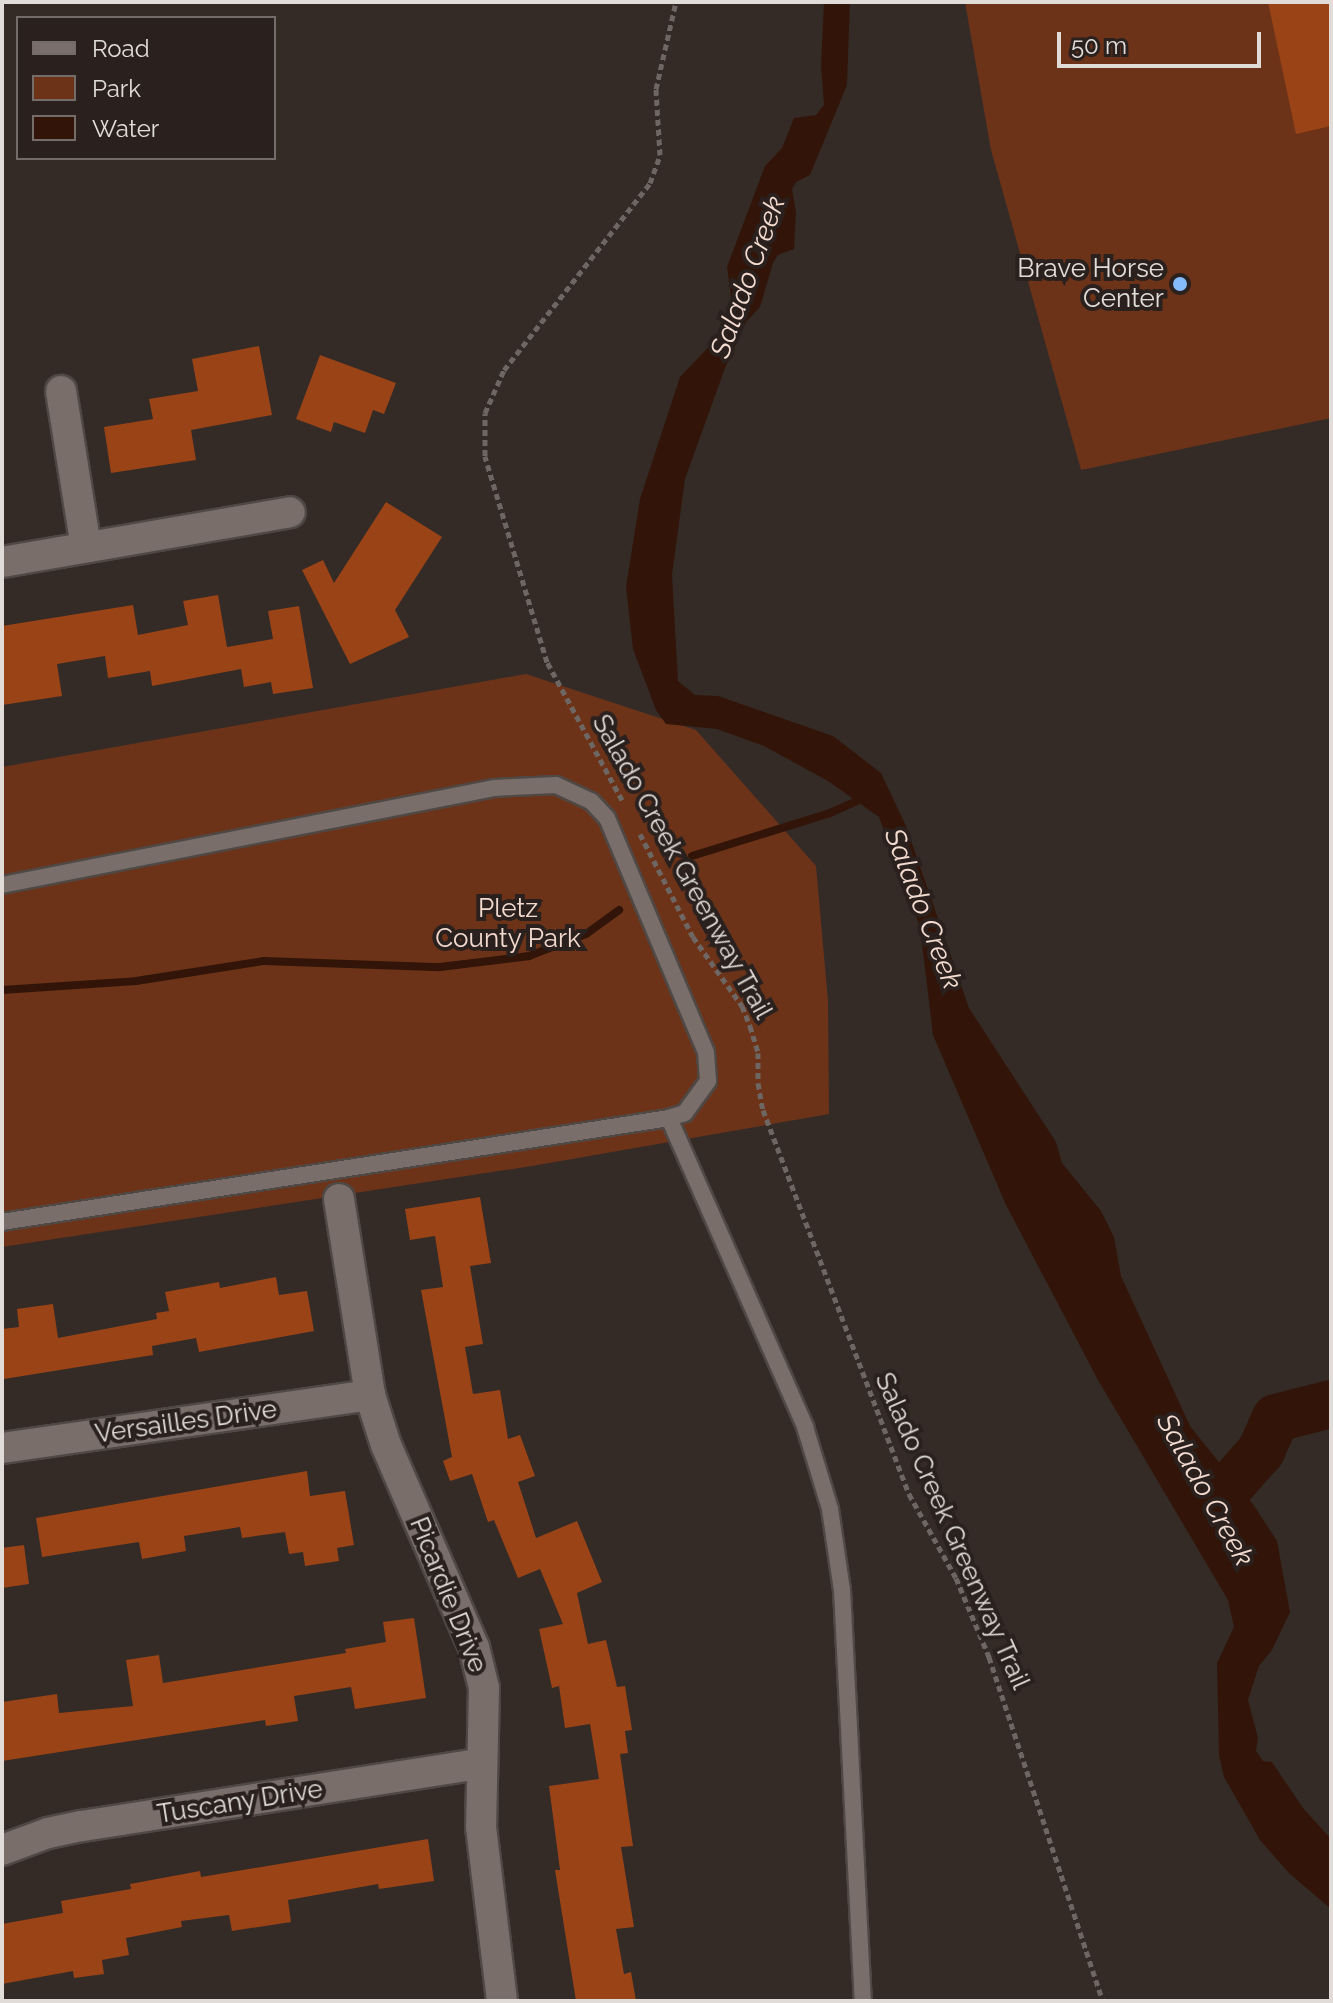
<!DOCTYPE html>
<html>
<head>
<meta charset="utf-8">
<style>
  body { margin:0 }
  #map { position:relative; width:1333px; height:2003px; overflow:hidden; background:#342b27; font-family:Raleway,sans-serif }
  div>[style] { position:absolute }
  .green>* { inset:0; background:#6c3319 }
  .water>* { inset:0; background:#321508 }
  .stream>* { height:8px; margin:-4px; padding:0 4px; transform-origin:4px; border-radius:4px; background:#321508 }
  .river>* { height:48px; margin:-24px; padding:0 24px; transform-origin:24px; border-radius:24px; background:#321508 }
  .building>* { inset:0; background:#994316 }
  .path>* { height:5px; margin-top:-2.5px; transform-origin:0; background:repeating-linear-gradient(90deg,#6e6662 0 6px,transparent 0 10px) }
  .roads { filter:drop-shadow(2px 0 #4f4844) drop-shadow(-2px 0 #4f4844) drop-shadow(0 2px #4f4844) drop-shadow(0 -2px #4f4844) }
  .lane>* { height:16px; margin:-8px; padding:0 8px; transform-origin:8px; border-radius:8px; background:#796e6a }
  .street>* { height:30px; margin:-15px; padding:0 15px; transform-origin:15px; border-radius:15px; background:#796e6a }
  .dots>* { width:22px; height:22px; translate:-50% -50%; box-sizing:border-box; border:4px solid #2a211e; border-radius:50% }
  span { translate:-50% -50%; white-space:nowrap; text-align:center; line-height:1.15; -webkit-text-stroke:8px #2a211e; paint-order:stroke }
  .poi-label { font-size:26px; color:#e2dcd9 }
  .right { translate:-100% -50%; text-align:right }
  .street-label { font-size:26px; color:#e2dcd9 }
  .park-label { font-size:26px; color:#f3dacf }
  .water-label { font-size:28px; color:#f4dbd0; font-style:italic }
  .frame { position:absolute; inset:0; border:4px solid #e2dcd9; pointer-events:none }
  .legend { position:absolute; left:16px; top:16px; width:260px; height:144px; box-sizing:border-box; background:#2a211e; border:2px solid #746c69; margin:0; padding:10px 14px; list-style:none; font-size:24px; color:#e2dcd9 }
  .legend li { display:flex; align-items:center; gap:16px; height:40px }
  .legend b { width:40px; border:2px solid #746c69 }
  .scale { position:absolute; left:1057px; top:32px; width:204px; height:36px; box-sizing:border-box; border:4px solid #e2dcd9; border-top:0; padding-left:10px; font-size:24px; line-height:28px; white-space:nowrap; color:#e2dcd9; -webkit-text-stroke:6px #2a211e; paint-order:stroke }
</style>
</head>
<body>
<div id="map">
  <div class="green">
    <i style="clip-path:polygon(965px 2px,1331px 2px,1331px 418px,1081px 470px,991px 150px)"></i>
    <i style="clip-path:polygon(526px 674px,696px 730px,816px 866px,828px 1001px,829px 1114px,532px 1166px,2px 1247px,2px 767px)"></i>
  </div>
  <div class="water">
    <i style="clip-path:polygon(824px 2px,850px 2px,847px 85px,810px 175px,796px 182px,792px 189px,796px 213px,794px 249px,778px 255px,773px 263px,760px 307px,746px 322px,725px 368px,685px 479px,672px 575px,678px 681px,695px 695px,718px 696px,833px 736px,881px 773px,906px 826px,969px 1008px,1056px 1142px,1062px 1163px,1101px 1211px,1114px 1237px,1121px 1276px,1190px 1426px,1255px 1507px,1277px 1541px,1290px 1612px,1272px 1650px,1259px 1666px,1248px 1700px,1258px 1738px,1256px 1751px,1263px 1761px,1272px 1762px,1303px 1808px,1331px 1839px,1331px 1909px,1289px 1873px,1260px 1840px,1224px 1777px,1219px 1755px,1217px 1663px,1234px 1627px,1228px 1600px,1098px 1380px,1006px 1205px,933px 1035px,920px 927px,879px 817px,828px 781px,764px 746px,717px 729px,666px 724px,656px 710px,633px 649px,626px 587px,640px 499px,680px 377px,717px 338px,732px 302px,727px 267px,765px 166px,782px 148px,794px 118px,816px 115px,824px 105px,821px 66px)"></i>
  </div>
  <div class="stream">
    <i style="left:692px;top:856px;width:145px;rotate:-17.3deg"></i>
    <i style="left:830px;top:813px;width:39px;rotate:-24deg"></i>
    <i style="left:2px;top:990px;width:134px;rotate:-3.8deg"></i>
    <i style="left:136px;top:981px;width:130px;rotate:-8.9deg"></i>
    <i style="left:264px;top:961px;width:176px;rotate:2deg"></i>
    <i style="left:440px;top:967px;width:90px;rotate:-7deg"></i>
    <i style="left:529px;top:956px;width:61px;rotate:-21.1deg"></i>
    <i style="left:586px;top:934px;width:41px;rotate:-36deg"></i>
  </div>
  <div class="river">
    <i style="left:1214px;top:1504px;width:71px;rotate:-48.4deg"></i>
    <i style="left:1261px;top:1451px;width:36px;rotate:-66deg"></i>
    <i style="left:1276px;top:1418px;width:57px;rotate:-14.3deg"></i>
  </div>
  <div class="building">
    <i style="clip-path:polygon(1268px 2px,1331px 2px,1331px 126px,1296px 134px)"></i>
    <i style="clip-path:polygon(259px 346px,272px 415px,191px 430px,196px 460px,111px 473px,104px 427px,153px 419px,149px 399px,198px 391px,192px 359px)"></i>
    <i style="clip-path:polygon(320px 355px,396px 383px,384px 414px,373px 410px,365px 433px,334px 422px,331px 432px,296px 419px)"></i>
    <i style="clip-path:polygon(386px 502px,442px 537px,395px 610px,409px 637px,350px 664px,302px 570px,323px 560px,334px 583px)"></i>
    <i style="clip-path:polygon(218px 595px,227px 647px,273px 639px,268px 611px,299px 606px,313px 688px,273px 694px,271px 682px,244px 687px,241px 669px,152px 686px,150px 671px,108px 678px,105px 656px,57px 664px,62px 696px,2px 705px,2px 626px,133px 605px,138px 635px,188px 625px,183px 601px)"></i>
    <i style="clip-path:polygon(480px 1197px,491px 1263px,470px 1266px,483px 1344px,465px 1347px,473px 1394px,500px 1390px,508px 1439px,520px 1435px,535px 1476px,518px 1482px,536px 1538px,577px 1521px,602px 1582px,577px 1593px,588px 1644px,606px 1640px,617px 1687px,625px 1686px,632px 1730px,625px 1731px,628px 1753px,620px 1754px,633px 1846px,621px 1847px,634px 1927px,616px 1929px,624px 1974px,631px 1972px,636px 2001px,576px 2001px,555px 1870px,560px 1870px,549px 1786px,599px 1779px,590px 1724px,565px 1728px,559px 1686px,552px 1688px,539px 1629px,563px 1624px,540px 1569px,518px 1578px,494px 1520px,488px 1522px,472px 1474px,450px 1481px,443px 1461px,452px 1457px,421px 1290px,443px 1287px,435px 1236px,410px 1240px,405px 1209px)"></i>
    <i style="clip-path:polygon(276px 1277px,279px 1295px,307px 1291px,314px 1331px,199px 1352px,196px 1338px,152px 1346px,153px 1355px,4px 1379px,2px 1329px,19px 1327px,17px 1309px,53px 1304px,58px 1338px,157px 1319px,156px 1313px,169px 1311px,165px 1292px,219px 1282px,220px 1288px)"></i>
    <i style="clip-path:polygon(307px 1471px,310px 1496px,345px 1491px,354px 1545px,337px 1548px,339px 1561px,305px 1566px,303px 1552px,289px 1554px,285px 1532px,242px 1538px,240px 1527px,184px 1536px,186px 1551px,142px 1559px,139px 1542px,42px 1557px,36px 1518px)"></i>
    <i style="clip-path:polygon(24px 1545px,29px 1584px,2px 1588px,2px 1548px)"></i>
    <i style="clip-path:polygon(414px 1618px,426px 1698px,355px 1709px,351px 1687px,294px 1696px,298px 1721px,266px 1726px,265px 1720px,2px 1761px,2px 1702px,57px 1694px,59px 1713px,133px 1706px,126px 1660px,159px 1655px,163px 1683px,346px 1653px,345px 1649px,386px 1642px,383px 1622px)"></i>
    <i style="clip-path:polygon(428px 1839px,434px 1881px,379px 1889px,378px 1884px,288px 1900px,291px 1922px,232px 1931px,229px 1915px,181px 1921px,182px 1927px,126px 1938px,129px 1955px,102px 1960px,104px 1974px,74px 1978px,73px 1971px,2px 1984px,2px 1924px,63px 1913px,61px 1901px,131px 1889px,130px 1884px,200px 1871px,201px 1877px)"></i>
  </div>
  <div class="path">
    <i style="left:622px;top:800px;width:157px;rotate:-118.5deg"></i>
    <i style="left:547px;top:662px;width:215px;rotate:-106.8deg"></i>
    <i style="left:485px;top:456px;width:43px;rotate:-90deg"></i>
    <i style="left:485px;top:413px;width:47px;rotate:-66.2deg"></i>
    <i style="left:504px;top:370px;width:237px;rotate:-52deg"></i>
    <i style="left:650px;top:183px;width:30px;rotate:-70deg"></i>
    <i style="left:660px;top:155px;width:66px;rotate:-93.5deg"></i>
    <i style="left:656px;top:89px;width:89px;rotate:-77.1deg"></i>
    <i style="left:640px;top:834px;width:116px;rotate:62.8deg"></i>
    <i style="left:693px;top:937px;width:85px;rotate:54.6deg"></i>
    <i style="left:742px;top:1006px;width:22px;rotate:68deg"></i>
    <i style="left:750px;top:1026px;width:28px;rotate:73deg"></i>
    <i style="left:758px;top:1053px;width:30px;rotate:90deg"></i>
    <i style="left:758px;top:1083px;width:27px;rotate:80deg"></i>
    <i style="left:763px;top:1110px;width:411px;rotate:69.2deg"></i>
    <i style="left:909px;top:1494px;width:96px;rotate:60.8deg"></i>
    <i style="left:956px;top:1578px;width:86px;rotate:67.3deg"></i>
    <i style="left:989px;top:1657px;width:362px;rotate:71.7deg"></i>
  </div>
  <div class="roads">
    <div class="lane">
      <i style="left:2px;top:885px;width:501px;rotate:-11.15deg"></i>
      <i style="left:494px;top:788px;width:62px;rotate:-2.8deg"></i>
      <i style="left:556px;top:785px;width:38px;rotate:25deg"></i>
      <i style="left:591px;top:801px;width:23px;rotate:47deg"></i>
      <i style="left:607px;top:818px;width:254px;rotate:67.1deg"></i>
      <i style="left:706px;top:1052px;width:29px;rotate:86deg"></i>
      <i style="left:708px;top:1081px;width:39px;rotate:126deg"></i>
      <i style="left:685px;top:1113px;width:17px;rotate:163deg"></i>
      <i style="left:669px;top:1118px;width:675px;rotate:171.14deg"></i>
      <i style="left:669px;top:1118px;width:338px;rotate:66.2deg"></i>
      <i style="left:805px;top:1427px;width:86px;rotate:73deg"></i>
      <i style="left:830px;top:1509px;width:82px;rotate:81.6deg"></i>
      <i style="left:842px;top:1590px;width:412px;rotate:87.1deg"></i>
    </div>
    <div class="street">
      <i style="left:61px;top:391px;width:158px;rotate:80.9deg"></i>
      <i style="left:2px;top:562px;width:292px;rotate:-9.8deg"></i>
      <i style="left:339px;top:1199px;width:198px;rotate:81deg"></i>
      <i style="left:370px;top:1395px;width:52px;rotate:72.3deg"></i>
      <i style="left:386px;top:1445px;width:220px;rotate:66.5deg"></i>
      <i style="left:474px;top:1647px;width:42px;rotate:76.3deg"></i>
      <i style="left:484px;top:1688px;width:139px;rotate:91.2deg"></i>
      <i style="left:481px;top:1827px;width:175px;rotate:83.1deg"></i>
      <i style="left:2px;top:1448px;width:372px;rotate:-8.2deg"></i>
      <i style="left:2px;top:1850px;width:49px;rotate:-20.3deg"></i>
      <i style="left:48px;top:1833px;width:35px;rotate:-12deg"></i>
      <i style="left:82px;top:1826px;width:403px;rotate:-8.9deg"></i>
    </div>
  </div>
  <div class="dots">
    <i style="left:1180px;top:284px;background:#86bbfb"></i>
  </div>
  <div class="poi-label">
    <span class="right" style="left:1164px;top:284px">Brave Horse<br>Center</span>
  </div>
  <div class="street-label">
    <span style="left:682px;top:867px;rotate:61deg">Salado Creek Greenway Trail</span>
    <span style="left:186px;top:1422px;rotate:-8deg">Versailles Drive</span>
    <span style="left:952px;top:1531px;rotate:66deg">Salado Creek Greenway Trail</span>
    <span style="left:448px;top:1595px;rotate:68deg">Picardie Drive</span>
    <span style="left:240px;top:1802px;rotate:-9deg">Tuscany Drive</span>
  </div>
  <div class="park-label">
    <span style="left:508px;top:924px">Pletz<br>County Park</span>
  </div>
  <div class="water-label">
    <span style="left:748px;top:277px;rotate:-70deg">Salado Creek</span>
    <span style="left:923px;top:909px;rotate:69deg">Salado Creek</span>
    <span style="left:1205px;top:1490px;rotate:61deg">Salado Creek</span>
  </div>
  <div class="frame"></div>
  <ul class="legend">
  <li><b style="height:10px;background:#796e6a"></b>Road</li>
  <li><b style="height:22px;background:#6c3319"></b>Park</li>
  <li><b style="height:22px;background:#321508"></b>Water</li>
  </ul>
  <div class="scale">50 m</div>
</div>
</body>
</html>
